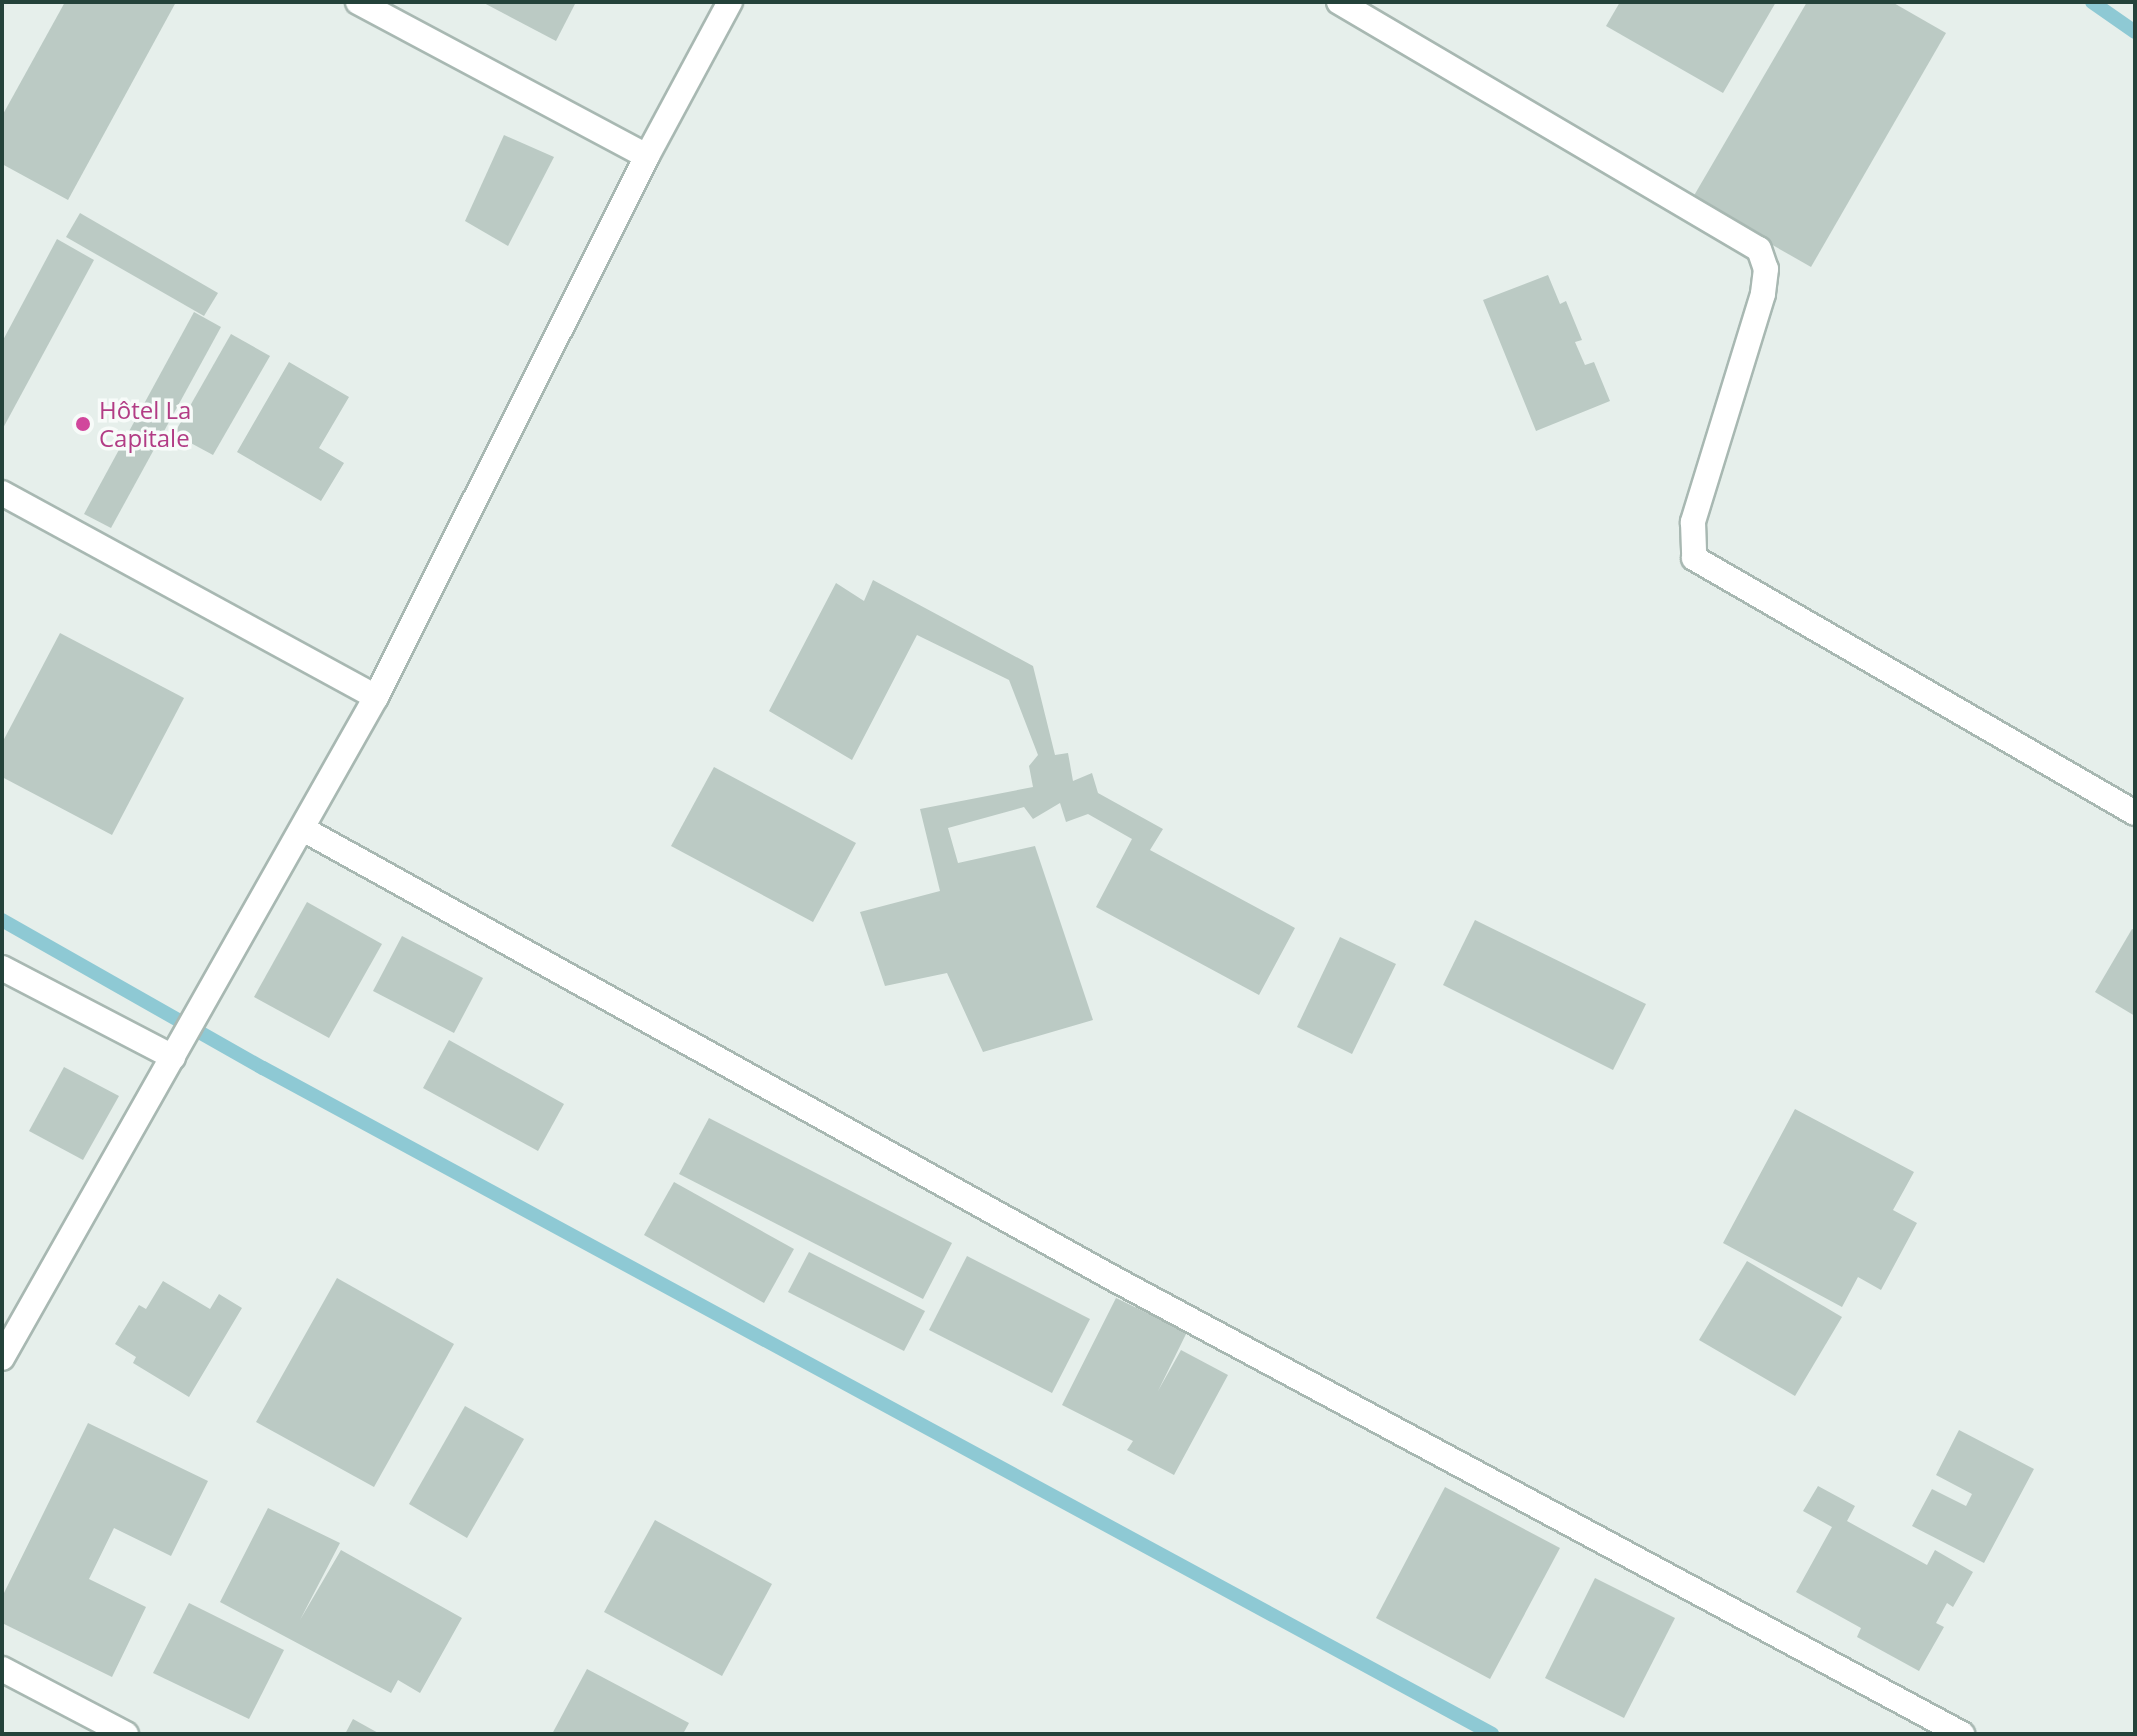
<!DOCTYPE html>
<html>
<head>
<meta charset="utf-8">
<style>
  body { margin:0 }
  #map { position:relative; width:2137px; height:1736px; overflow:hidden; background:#e6efeb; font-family:"Open Sans",sans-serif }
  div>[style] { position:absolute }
  .stream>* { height:14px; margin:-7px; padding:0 7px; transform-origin:7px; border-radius:7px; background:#8ec9d4 }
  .building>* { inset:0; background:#bbcac4 }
  .roads { filter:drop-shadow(2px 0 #a8b8b2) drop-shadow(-2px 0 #a8b8b2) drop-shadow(0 2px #a8b8b2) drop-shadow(0 -2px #a8b8b2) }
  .minor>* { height:24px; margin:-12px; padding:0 12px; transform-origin:12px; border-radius:12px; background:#fff }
  .dots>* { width:22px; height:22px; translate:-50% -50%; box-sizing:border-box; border:4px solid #f7fbf9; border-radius:50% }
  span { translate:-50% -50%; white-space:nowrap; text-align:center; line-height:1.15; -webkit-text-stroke:7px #f7fbf9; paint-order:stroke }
  .hotel-label { font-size:24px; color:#b23c85 }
  .left { translate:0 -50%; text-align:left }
  .frame { position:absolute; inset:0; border:4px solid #24423a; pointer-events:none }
</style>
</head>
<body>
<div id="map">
  <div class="stream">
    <i style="left:2092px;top:2px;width:52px;rotate:34.9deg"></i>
    <i style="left:2px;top:920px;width:300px;rotate:29.6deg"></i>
    <i style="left:263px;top:1068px;width:1398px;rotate:28.45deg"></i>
  </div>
  <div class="building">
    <i style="clip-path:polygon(65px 2px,176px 2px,68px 200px,2px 164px,2px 116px)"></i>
    <i style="clip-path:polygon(482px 2px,576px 2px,556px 41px)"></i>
    <i style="clip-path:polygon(1620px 2px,1776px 2px,1723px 93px,1606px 26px)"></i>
    <i style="clip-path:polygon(1807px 2px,1892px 2px,1946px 33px,1811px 267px,1692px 199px)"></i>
    <i style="clip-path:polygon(504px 135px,554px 157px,508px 246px,465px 221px)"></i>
    <i style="clip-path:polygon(80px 213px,218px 293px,204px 316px,66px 237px)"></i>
    <i style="clip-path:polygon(57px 239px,94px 260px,2px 430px,2px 342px)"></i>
    <i style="clip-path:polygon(1548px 275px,1560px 304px,1566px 301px,1582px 340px,1575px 342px,1585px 365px,1594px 362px,1610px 401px,1536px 431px,1483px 300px)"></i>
    <i style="clip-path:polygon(194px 312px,221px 327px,111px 528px,84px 514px)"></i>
    <i style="clip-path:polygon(231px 334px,270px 356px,213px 455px,174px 434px)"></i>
    <i style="clip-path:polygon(289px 362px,349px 397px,319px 448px,344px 463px,321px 501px,237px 452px)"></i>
    <i style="clip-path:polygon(873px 580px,1033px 666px,1055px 755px,1068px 753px,1073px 781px,1092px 773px,1098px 793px,1163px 829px,1150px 850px,1295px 928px,1259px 995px,1096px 907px,1132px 839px,1088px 814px,1066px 822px,1060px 803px,1033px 819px,1024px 807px,948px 828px,958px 863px,1035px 846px,1093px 1020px,983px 1052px,947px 973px,885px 986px,860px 912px,940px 891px,920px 809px,1033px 787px,1029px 766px,1038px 755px,1009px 680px,917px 635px,852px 760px,769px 711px,836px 583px,864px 601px)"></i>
    <i style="clip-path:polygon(60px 633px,184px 698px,112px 835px,2px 777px,2px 743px)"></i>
    <i style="clip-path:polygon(714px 767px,856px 843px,813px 922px,671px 846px)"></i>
    <i style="clip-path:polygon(307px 902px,382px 944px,329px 1038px,254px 997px)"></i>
    <i style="clip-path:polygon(1475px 920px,1646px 1004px,1613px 1070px,1443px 985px)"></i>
    <i style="clip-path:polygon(2132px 929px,2135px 930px,2135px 1016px,2095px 992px)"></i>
    <i style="clip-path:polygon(402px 936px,483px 978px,454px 1033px,373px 991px)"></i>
    <i style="clip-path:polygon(1340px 937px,1396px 964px,1352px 1054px,1297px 1027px)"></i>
    <i style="clip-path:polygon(449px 1040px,564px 1104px,538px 1151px,423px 1088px)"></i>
    <i style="clip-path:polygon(64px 1067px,119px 1096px,83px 1160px,29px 1131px)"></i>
    <i style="clip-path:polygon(1795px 1109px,1914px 1172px,1893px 1210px,1917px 1223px,1881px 1290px,1858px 1277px,1842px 1307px,1723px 1243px)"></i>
    <i style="clip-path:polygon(709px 1118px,952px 1243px,923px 1299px,679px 1174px)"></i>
    <i style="clip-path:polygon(674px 1182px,794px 1249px,764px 1303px,644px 1235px)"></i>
    <i style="clip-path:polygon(809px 1252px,925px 1311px,904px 1351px,788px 1292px)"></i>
    <i style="clip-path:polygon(967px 1256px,1090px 1319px,1052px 1393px,929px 1330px)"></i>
    <i style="clip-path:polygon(1747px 1261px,1842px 1317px,1795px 1396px,1699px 1340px)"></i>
    <i style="clip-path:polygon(337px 1278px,454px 1344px,374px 1487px,256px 1422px)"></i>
    <i style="clip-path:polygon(163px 1281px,210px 1309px,219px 1294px,242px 1308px,189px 1397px,133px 1363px,136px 1357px,115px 1344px,139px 1305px,146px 1309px)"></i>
    <i style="clip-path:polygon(1116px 1298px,1187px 1332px,1158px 1391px,1181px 1350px,1228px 1375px,1174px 1475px,1127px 1450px,1133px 1441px,1062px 1405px)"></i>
    <i style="clip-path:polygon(465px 1406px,524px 1439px,467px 1538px,409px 1504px)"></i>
    <i style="clip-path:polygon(88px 1423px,208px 1481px,171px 1556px,114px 1528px,89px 1579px,146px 1607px,112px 1677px,2px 1623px,2px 1597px)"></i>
    <i style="clip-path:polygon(1959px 1430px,2034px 1469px,1984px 1563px,1912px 1526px,1932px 1489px,1966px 1506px,1972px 1494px,1936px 1475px)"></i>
    <i style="clip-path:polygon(1818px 1486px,1855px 1506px,1847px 1521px,1927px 1565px,1935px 1550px,1973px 1572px,1953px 1607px,1947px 1603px,1936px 1623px,1944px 1627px,1919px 1671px,1857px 1637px,1861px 1628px,1796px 1592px,1832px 1527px,1803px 1511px)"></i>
    <i style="clip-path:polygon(1445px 1487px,1560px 1548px,1490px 1679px,1376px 1618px)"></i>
    <i style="clip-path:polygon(268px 1508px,340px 1543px,300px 1620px,341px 1550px,462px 1618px,420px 1693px,398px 1680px,391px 1693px,220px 1602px)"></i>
    <i style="clip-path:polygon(655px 1520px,772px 1584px,722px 1676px,604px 1612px)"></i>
    <i style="clip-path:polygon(1595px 1578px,1675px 1618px,1624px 1718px,1545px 1678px)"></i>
    <i style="clip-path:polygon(189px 1603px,284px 1650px,249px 1719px,153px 1673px)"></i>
    <i style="clip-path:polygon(587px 1669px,689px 1723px,683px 1734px,552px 1734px)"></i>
    <i style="clip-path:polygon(353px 1719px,380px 1734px,345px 1734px)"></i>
  </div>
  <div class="roads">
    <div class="minor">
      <i style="left:358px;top:2px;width:327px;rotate:28.1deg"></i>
      <i style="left:1339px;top:2px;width:487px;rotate:30.5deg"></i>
      <i style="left:1759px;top:249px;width:21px;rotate:71deg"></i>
      <i style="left:1766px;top:269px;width:25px;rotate:97deg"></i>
      <i style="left:1763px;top:294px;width:239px;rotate:107.1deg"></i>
      <i style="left:1693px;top:522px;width:36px;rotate:88deg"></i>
      <i style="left:1694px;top:558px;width:509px;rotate:30.04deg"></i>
      <i style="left:2px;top:493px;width:426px;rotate:28.6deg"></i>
      <i style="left:303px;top:829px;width:934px;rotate:29.01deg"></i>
      <i style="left:1120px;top:1282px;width:956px;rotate:28.23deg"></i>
      <i style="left:2px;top:968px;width:193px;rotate:27.5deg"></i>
      <i style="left:2px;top:1358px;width:759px;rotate:-60.5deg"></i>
      <i style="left:376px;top:697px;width:605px;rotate:-63.39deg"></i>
      <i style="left:647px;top:156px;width:175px;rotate:-61.7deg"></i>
      <i style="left:2px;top:1669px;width:140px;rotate:27.7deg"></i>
    </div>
  </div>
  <div class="dots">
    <i style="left:83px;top:424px;background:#d1479c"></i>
  </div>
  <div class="hotel-label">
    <span class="left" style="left:99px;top:424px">Hôtel La<br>Capitale</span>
  </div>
  <div class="frame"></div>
</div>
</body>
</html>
